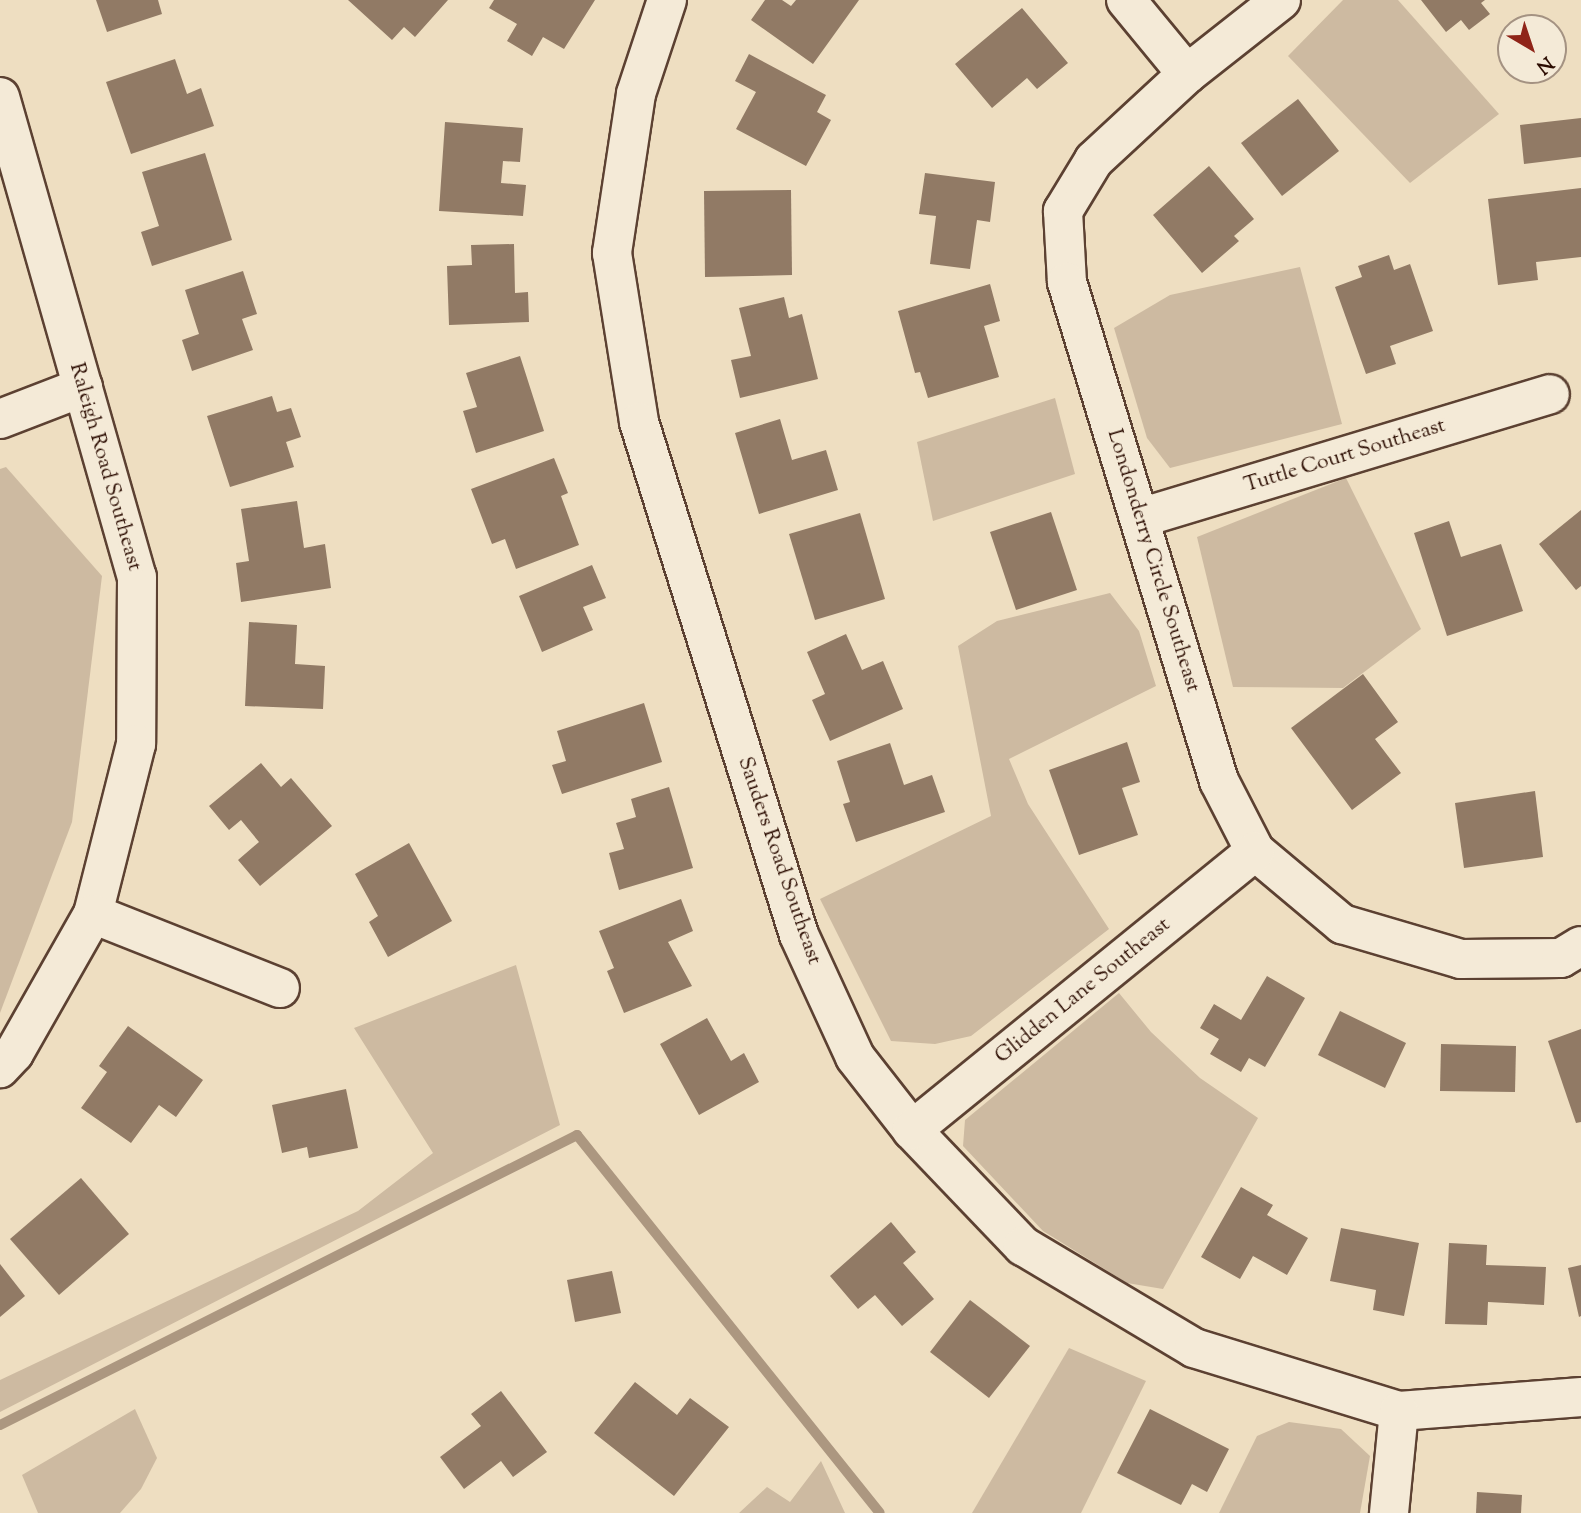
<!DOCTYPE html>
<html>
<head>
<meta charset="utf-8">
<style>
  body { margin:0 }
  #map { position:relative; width:1581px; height:1513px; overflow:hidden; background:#eedec1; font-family:"Sorts Mill Goudy",serif }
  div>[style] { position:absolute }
  .green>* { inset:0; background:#cdbaa1 }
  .stream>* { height:10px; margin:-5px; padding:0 5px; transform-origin:5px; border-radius:5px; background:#ac9780 }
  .building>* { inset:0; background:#917a65 }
  .roads { filter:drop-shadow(2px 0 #5c4132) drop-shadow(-2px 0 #5c4132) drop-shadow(0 2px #5c4132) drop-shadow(0 -2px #5c4132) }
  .minor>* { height:38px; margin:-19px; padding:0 19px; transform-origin:19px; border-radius:19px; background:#f4ead7 }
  span { translate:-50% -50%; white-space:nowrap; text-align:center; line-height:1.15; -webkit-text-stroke:5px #f4ead7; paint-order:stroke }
  .street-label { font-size:21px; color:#2c0d02 }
  .north { position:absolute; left:1497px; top:14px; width:70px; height:70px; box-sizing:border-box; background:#f4ead7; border:2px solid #a49282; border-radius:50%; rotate:141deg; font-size:19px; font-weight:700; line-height:28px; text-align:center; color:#2c0d02 }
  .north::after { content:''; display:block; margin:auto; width:24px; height:32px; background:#8f2418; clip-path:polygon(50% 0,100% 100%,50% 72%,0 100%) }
</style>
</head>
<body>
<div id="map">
  <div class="green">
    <i style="clip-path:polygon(1343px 0,1398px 0,1499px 114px,1410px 183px,1288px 56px)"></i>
    <i style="clip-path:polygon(1300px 267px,1342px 424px,1170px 468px,1147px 438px,1114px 328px,1170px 295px)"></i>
    <i style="clip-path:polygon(1055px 398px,1075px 474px,933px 521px,917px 442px)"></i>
    <i style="clip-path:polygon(6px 467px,102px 576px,72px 822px,0 1013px,0 469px)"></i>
    <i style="clip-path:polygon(1346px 478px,1421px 629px,1343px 688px,1233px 687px,1197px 537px)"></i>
    <i style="clip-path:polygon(1110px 593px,1139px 631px,1156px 686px,1009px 759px,1028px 804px,1109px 929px,971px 1036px,935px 1044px,891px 1041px,820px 899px,991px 816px,958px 646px,997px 621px)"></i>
    <i style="clip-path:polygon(516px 965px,560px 1125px,0 1412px,0 1380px,358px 1211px,433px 1153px,354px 1028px)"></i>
    <i style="clip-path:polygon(1119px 993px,1151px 1032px,1200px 1078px,1258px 1118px,1163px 1289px,1127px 1283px,1043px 1231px,963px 1146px,965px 1120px)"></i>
    <i style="clip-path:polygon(1069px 1348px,1146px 1381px,1081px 1513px,972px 1513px)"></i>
    <i style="clip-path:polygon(135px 1409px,157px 1458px,141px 1489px,120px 1513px,38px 1513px,22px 1475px)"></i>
    <i style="clip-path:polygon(1289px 1422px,1341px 1429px,1370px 1456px,1360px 1513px,1219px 1513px,1257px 1436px)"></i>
    <i style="clip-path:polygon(821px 1461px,845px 1513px,739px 1513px,767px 1487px,790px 1502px)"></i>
  </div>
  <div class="stream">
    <i style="left:0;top:1425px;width:646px;rotate:-26.68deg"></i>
    <i style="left:577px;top:1135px;width:484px;rotate:51.3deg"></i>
  </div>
  <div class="building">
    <i style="clip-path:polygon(96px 0,158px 0,162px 14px,107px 32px)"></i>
    <i style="clip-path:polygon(348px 0,448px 0,415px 37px,404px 27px,392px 40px)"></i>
    <i style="clip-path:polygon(494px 0,595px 0,564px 49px,543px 37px,532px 56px,507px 41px,517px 24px,489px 8px)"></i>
    <i style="clip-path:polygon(765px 0,782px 0,791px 6px,796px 0,859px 0,813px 64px,751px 20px)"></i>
    <i style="clip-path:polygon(1421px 0,1485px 0,1481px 3px,1490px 14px,1469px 30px,1461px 20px,1446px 32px)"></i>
    <i style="clip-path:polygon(1022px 8px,1068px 63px,1037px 89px,1027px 78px,992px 108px,955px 64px)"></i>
    <i style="clip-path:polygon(749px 54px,826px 95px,817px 112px,831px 120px,806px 166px,736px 129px,756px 92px,735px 81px)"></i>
    <i style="clip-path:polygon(175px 59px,187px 94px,201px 88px,214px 126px,131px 154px,106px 82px)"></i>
    <i style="clip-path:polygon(1298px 99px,1339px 151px,1282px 196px,1241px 143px)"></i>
    <i style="clip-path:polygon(1581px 118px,1581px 157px,1524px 164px,1520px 125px)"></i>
    <i style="clip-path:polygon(445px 122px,523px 128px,520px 162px,503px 161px,501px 183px,526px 185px,523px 216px,439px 211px)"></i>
    <i style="clip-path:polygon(205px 153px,232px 240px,152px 266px,141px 232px,159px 226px,142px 172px)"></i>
    <i style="clip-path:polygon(1209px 166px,1254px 219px,1234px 236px,1239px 241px,1202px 273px,1153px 215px)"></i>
    <i style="clip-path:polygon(925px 173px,995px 182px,990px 222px,977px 220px,970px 269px,930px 264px,936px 216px,919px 214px)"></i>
    <i style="clip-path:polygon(1581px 188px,1581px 257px,1536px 262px,1538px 280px,1498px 285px,1488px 199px)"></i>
    <i style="clip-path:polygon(791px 190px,792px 275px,705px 277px,704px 191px)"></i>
    <i style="clip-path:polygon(514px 244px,515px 293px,528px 292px,529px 322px,449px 325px,447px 266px,472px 265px,471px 245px)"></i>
    <i style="clip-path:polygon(1389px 255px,1394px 270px,1410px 264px,1433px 331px,1390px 346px,1396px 364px,1366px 374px,1335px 287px,1362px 277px,1358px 266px)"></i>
    <i style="clip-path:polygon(243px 271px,257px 314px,242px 319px,253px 350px,192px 371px,182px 340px,199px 334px,185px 290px)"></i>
    <i style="clip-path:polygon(990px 284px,1000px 321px,984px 326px,999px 377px,928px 398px,920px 372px,915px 373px,898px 311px)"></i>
    <i style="clip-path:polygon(784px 297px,789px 318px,802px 314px,818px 379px,740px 398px,731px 360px,751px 356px,739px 308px)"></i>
    <i style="clip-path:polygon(520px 356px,544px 431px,476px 453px,463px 411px,477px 407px,466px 373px)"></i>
    <i style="clip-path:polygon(272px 396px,277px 412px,291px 408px,301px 437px,286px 442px,294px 467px,230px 487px,207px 416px)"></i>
    <i style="clip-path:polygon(780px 419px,792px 460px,826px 450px,838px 490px,759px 514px,735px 433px)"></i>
    <i style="clip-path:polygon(554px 458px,568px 493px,561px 496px,579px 545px,516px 569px,505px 539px,492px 544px,471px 489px)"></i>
    <i style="clip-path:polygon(297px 501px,304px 548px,325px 544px,331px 588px,241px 602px,236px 563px,249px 561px,241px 509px)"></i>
    <i style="clip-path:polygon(1581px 510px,1581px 586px,1576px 590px,1539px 544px)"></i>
    <i style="clip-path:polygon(1051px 512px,1077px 590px,1016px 610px,990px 532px)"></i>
    <i style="clip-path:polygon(860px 513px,885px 599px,815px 620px,789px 534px)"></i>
    <i style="clip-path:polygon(1449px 521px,1461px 557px,1501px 544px,1523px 611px,1447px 636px,1414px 533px)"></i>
    <i style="clip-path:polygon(592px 565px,606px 598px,583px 607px,593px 630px,542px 652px,519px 596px)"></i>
    <i style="clip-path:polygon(249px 622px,297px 625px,295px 664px,325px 666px,323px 709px,245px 706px)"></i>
    <i style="clip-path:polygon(846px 634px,862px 670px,883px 661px,903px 709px,830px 741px,812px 700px,825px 694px,807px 652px)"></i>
    <i style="clip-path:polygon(1363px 674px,1398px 722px,1375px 739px,1401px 773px,1352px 810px,1291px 728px)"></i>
    <i style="clip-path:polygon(644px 703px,662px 762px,562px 794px,552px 765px,566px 761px,557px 731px)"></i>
    <i style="clip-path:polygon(1127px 742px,1140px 782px,1122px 788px,1138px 835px,1079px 855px,1049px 770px)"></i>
    <i style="clip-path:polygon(890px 743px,904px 785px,932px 775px,945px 812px,856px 842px,843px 804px,850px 802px,837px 761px)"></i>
    <i style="clip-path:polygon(261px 763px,281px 787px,291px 778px,332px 826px,260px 886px,238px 860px,259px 842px,241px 820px,229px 830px,209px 806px)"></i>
    <i style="clip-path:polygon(669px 787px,693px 868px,619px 890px,609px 853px,624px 849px,616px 823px,636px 817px,631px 799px)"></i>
    <i style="clip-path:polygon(1535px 791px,1543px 857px,1464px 868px,1455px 803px)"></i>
    <i style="clip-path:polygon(409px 843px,452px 921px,388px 957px,369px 922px,378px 916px,355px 874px)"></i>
    <i style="clip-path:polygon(681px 899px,693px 931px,668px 942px,692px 986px,624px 1013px,607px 971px,614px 968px,599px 931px)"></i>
    <i style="clip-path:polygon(1267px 976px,1305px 998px,1265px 1067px,1249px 1058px,1241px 1072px,1210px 1054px,1219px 1039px,1200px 1028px,1214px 1004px,1241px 1020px)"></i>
    <i style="clip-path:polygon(1340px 1011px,1406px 1043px,1385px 1088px,1318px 1055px)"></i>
    <i style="clip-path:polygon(707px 1018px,731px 1061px,744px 1053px,759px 1082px,699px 1115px,660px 1044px)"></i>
    <i style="clip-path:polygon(128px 1026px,203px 1080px,176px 1117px,159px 1105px,131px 1143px,81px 1108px,107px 1072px,99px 1066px)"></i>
    <i style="clip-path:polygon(1581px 1029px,1581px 1122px,1576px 1123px,1548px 1041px)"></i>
    <i style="clip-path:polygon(1441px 1044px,1516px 1046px,1515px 1092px,1440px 1091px)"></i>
    <i style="clip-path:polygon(346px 1089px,358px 1148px,309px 1158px,307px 1147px,282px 1153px,272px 1105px)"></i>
    <i style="clip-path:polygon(81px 1178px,129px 1234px,59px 1295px,10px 1239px)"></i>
    <i style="clip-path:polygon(1241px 1187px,1273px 1205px,1267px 1215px,1308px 1238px,1287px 1275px,1253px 1256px,1240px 1279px,1201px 1257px)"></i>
    <i style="clip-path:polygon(891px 1222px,916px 1252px,903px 1263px,934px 1299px,902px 1326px,875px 1295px,858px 1309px,830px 1276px)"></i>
    <i style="clip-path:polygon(1341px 1228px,1419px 1243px,1404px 1316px,1373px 1310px,1376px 1290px,1330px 1281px)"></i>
    <i style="clip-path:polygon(1449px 1243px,1487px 1245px,1486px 1265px,1546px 1267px,1544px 1305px,1488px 1302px,1487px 1325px,1445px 1324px)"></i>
    <i style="clip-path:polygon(0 1264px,25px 1296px,0 1317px)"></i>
    <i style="clip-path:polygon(1581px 1265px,1581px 1316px,1579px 1317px,1568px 1268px)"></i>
    <i style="clip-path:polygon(612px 1271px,621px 1313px,575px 1322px,567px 1280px)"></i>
    <i style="clip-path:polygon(970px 1300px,1030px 1346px,989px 1398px,930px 1352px)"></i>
    <i style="clip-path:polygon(635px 1382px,677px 1415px,690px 1398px,729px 1427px,674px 1496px,594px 1433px)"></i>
    <i style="clip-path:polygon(501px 1391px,547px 1452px,513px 1477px,501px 1461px,464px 1489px,440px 1457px,481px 1426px,471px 1414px)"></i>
    <i style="clip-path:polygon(1150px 1409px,1229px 1449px,1207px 1492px,1192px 1484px,1181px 1505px,1117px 1473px)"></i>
    <i style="clip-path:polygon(1477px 1492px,1522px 1495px,1521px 1513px,1476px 1513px)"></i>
  </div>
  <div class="roads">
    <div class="minor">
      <i style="left:667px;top:0;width:99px;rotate:108.3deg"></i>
      <i style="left:636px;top:94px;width:161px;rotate:98.6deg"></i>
      <i style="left:612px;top:253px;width:171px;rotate:80.9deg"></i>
      <i style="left:639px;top:422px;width:537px;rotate:72.68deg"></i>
      <i style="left:799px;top:935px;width:134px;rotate:65.3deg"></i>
      <i style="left:855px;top:1057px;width:93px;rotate:52deg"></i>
      <i style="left:912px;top:1130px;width:161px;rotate:46.3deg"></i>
      <i style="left:1023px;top:1246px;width:199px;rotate:30.8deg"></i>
      <i style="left:1194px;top:1348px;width:214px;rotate:17.1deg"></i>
      <i style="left:1399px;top:1411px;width:183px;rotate:-4.4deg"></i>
      <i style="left:1126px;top:0;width:96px;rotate:50.5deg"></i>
      <i style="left:1281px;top:0;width:120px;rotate:141.8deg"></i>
      <i style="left:1187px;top:74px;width:127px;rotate:137.2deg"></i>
      <i style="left:1094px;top:160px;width:60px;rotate:121.3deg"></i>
      <i style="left:1063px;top:211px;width:71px;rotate:86.8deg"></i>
      <i style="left:1067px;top:282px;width:522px;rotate:73.06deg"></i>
      <i style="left:1219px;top:781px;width:79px;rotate:62.8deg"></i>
      <i style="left:1255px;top:851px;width:114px;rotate:40deg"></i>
      <i style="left:1342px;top:924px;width:124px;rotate:16.4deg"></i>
      <i style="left:1461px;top:959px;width:100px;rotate:-0.6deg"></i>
      <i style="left:1561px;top:958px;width:23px;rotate:-31deg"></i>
      <i style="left:0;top:97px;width:499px;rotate:74.1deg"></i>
      <i style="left:137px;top:577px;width:167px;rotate:90.3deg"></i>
      <i style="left:136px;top:744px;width:175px;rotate:104.2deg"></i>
      <i style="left:93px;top:914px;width:160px;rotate:119.6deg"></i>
      <i style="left:14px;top:1053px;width:21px;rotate:133deg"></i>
      <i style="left:0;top:419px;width:89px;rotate:-21.1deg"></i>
      <i style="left:1140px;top:518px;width:428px;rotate:-16.8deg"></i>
      <i style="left:93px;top:914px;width:201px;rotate:21.6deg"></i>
      <i style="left:912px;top:1130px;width:442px;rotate:-39.1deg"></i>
      <i style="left:1389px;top:1513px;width:102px;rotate:-84.4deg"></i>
    </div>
  </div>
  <div class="street-label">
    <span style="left:1345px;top:456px;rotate:-17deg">Tuttle Court Southeast</span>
    <span style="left:105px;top:467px;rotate:74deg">Raleigh Road Southeast</span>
    <span style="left:1153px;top:561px;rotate:73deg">Londonderry Circle Southeast</span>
    <span style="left:779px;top:861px;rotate:71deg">Sauders Road Southeast</span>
    <span style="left:1083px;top:991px;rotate:-39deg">Glidden Lane Southeast</span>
  </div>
  <div class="north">N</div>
</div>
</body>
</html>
